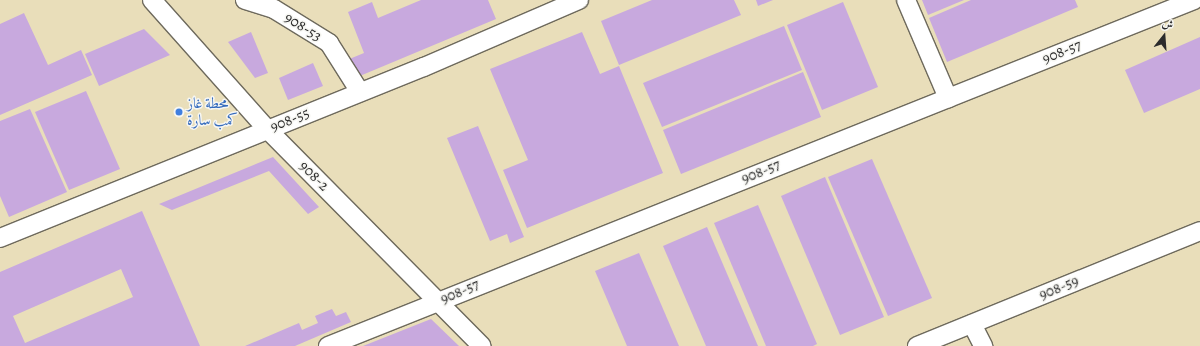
<!DOCTYPE html>
<html>
<head>
<meta charset="utf-8">
<style>
  body { margin:0 }
  #map { position:relative; width:1200px; height:346px; overflow:hidden; background:#e9deba; font-family:Alegreya,Amiri,serif }
  div>[style] { position:absolute }
  .building>* { inset:0; background:#c8a9de }
  .roads { filter:drop-shadow(1px 0 #6e6a5d) drop-shadow(-1px 0 #6e6a5d) drop-shadow(0 1px #6e6a5d) drop-shadow(0 -1px #6e6a5d) }
  .minor>* { height:18px; margin:-9px; padding:0 9px; transform-origin:9px; border-radius:9px; background:#fff }
  .dots>* { width:11px; height:11px; translate:-50% -50%; box-sizing:border-box; border:2px solid #f6f6f2; border-radius:50% }
  span { translate:-50% -50%; white-space:nowrap; text-align:center; line-height:1.15; -webkit-text-stroke:3px #f6f6f2; paint-order:stroke }
  .street-label { font-size:15px; color:#2b2b2b }
  .shop-label { font-size:15px; color:#366cbe }
  .left { translate:0 -50%; text-align:left }
  .north { position:absolute; left:1144px; top:16px; width:40px; height:40px; -webkit-text-stroke:3px #f6f6f2; paint-order:stroke; rotate:17deg; font-size:11px; font-weight:700; line-height:16px; text-align:center; color:#2b2b2b }
  .north::after { content:''; display:block; margin:auto; width:14px; height:18px; background:#2b2b2b; clip-path:polygon(50% 0,100% 100%,50% 72%,0 100%) }
</style>
</head>
<body>
<div id="map">
  <div class="building">
    <i style="clip-path:polygon(421px 0,488px 0,496px 19px,355px 78px,347px 60px,364px 53px,348px 12px,372px 2px,378px 18px)"></i>
    <i style="clip-path:polygon(652px 0,734px 0,741px 15px,619px 65px,601px 21px)"></i>
    <i style="clip-path:polygon(756px 0,773px 0,758px 6px)"></i>
    <i style="clip-path:polygon(922px 0,964px 0,928px 15px)"></i>
    <i style="clip-path:polygon(971px 0,1075px 0,1078px 7px,947px 62px,929px 18px)"></i>
    <i style="clip-path:polygon(843px 2px,878px 87px,822px 110px,787px 25px)"></i>
    <i style="clip-path:polygon(24px 13px,48px 65px,81px 50px,92px 75px,0 115px,0 24px)"></i>
    <i style="clip-path:polygon(784px 26px,802px 70px,662px 127px,643px 83px)"></i>
    <i style="clip-path:polygon(144px 29px,170px 55px,99px 86px,85px 54px)"></i>
    <i style="clip-path:polygon(251px 32px,268px 73px,255px 78px,228px 42px)"></i>
    <i style="clip-path:polygon(582px 32px,600px 74px,619px 66px,663px 173px,527px 228px,503px 170px,528px 160px,490px 69px)"></i>
    <i style="clip-path:polygon(1200px 37px,1200px 89px,1144px 113px,1125px 70px)"></i>
    <i style="clip-path:polygon(313px 63px,323px 86px,288px 100px,279px 78px)"></i>
    <i style="clip-path:polygon(803px 72px,821px 117px,681px 174px,663px 130px)"></i>
    <i style="clip-path:polygon(86px 91px,120px 169px,69px 190px,35px 112px)"></i>
    <i style="clip-path:polygon(30px 109px,67px 192px,9px 217px,0 196px,0 121px)"></i>
    <i style="clip-path:polygon(478px 126px,524px 237px,510px 243px,507px 234px,490px 241px,447px 138px)"></i>
    <i style="clip-path:polygon(273px 157px,319px 207px,308px 214px,269px 171px,172px 210px,159px 204px)"></i>
    <i style="clip-path:polygon(872px 159px,932px 298px,888px 316px,828px 177px)"></i>
    <i style="clip-path:polygon(825px 177px,884px 317px,840px 335px,781px 196px)"></i>
    <i style="clip-path:polygon(758px 205px,817px 344px,813px 346px,766px 346px,714px 223px)"></i>
    <i style="clip-path:polygon(evenodd,142px 211px,200px 346px,0 346px,0 272px,142px 211px,121px 269px,133px 297px,25px 343px,13px 316px,121px 269px)"></i>
    <i style="clip-path:polygon(707px 227px,758px 346px,706px 346px,663px 246px)"></i>
    <i style="clip-path:polygon(639px 253px,679px 346px,627px 346px,595px 271px)"></i>
    <i style="clip-path:polygon(332px 309px,336px 316px,346px 312px,351px 322px,295px 346px,245px 346px,299px 323px,302px 330px,318px 323px,315px 316px)"></i>
    <i style="clip-path:polygon(431px 319px,459px 346px,363px 346px)"></i>
  </div>
  <div class="roads">
    <div class="minor">
      <i style="left:152px;top:0;width:173px;rotate:48.3deg"></i>
      <i style="left:267px;top:129px;width:305px;rotate:45.3deg"></i>
      <i style="left:245px;top:0;width:30px;rotate:17deg"></i>
      <i style="left:274px;top:9px;width:65px;rotate:31.7deg"></i>
      <i style="left:329px;top:43px;width:58px;rotate:57.7deg"></i>
      <i style="left:906px;top:0;width:107px;rotate:66.8deg"></i>
      <i style="left:0;top:238px;width:457px;rotate:-22deg"></i>
      <i style="left:424px;top:67px;width:169px;rotate:-23.4deg"></i>
      <i style="left:972px;top:324px;width:25px;rotate:63deg"></i>
      <i style="left:328px;top:346px;width:933px;rotate:-21.78deg"></i>
      <i style="left:917px;top:346px;width:305px;rotate:-22.1deg"></i>
    </div>
  </div>
  <div class="dots">
    <i style="left:179px;top:112px;background:#3f7fe0"></i>
  </div>
  <div class="street-label">
    <span style="left:303px;top:27px;rotate:32deg">908-53</span>
    <span style="left:1062px;top:52px;rotate:-22deg">908-57</span>
    <span style="left:290px;top:120px;rotate:-22deg">908-55</span>
    <span style="left:761px;top:172px;rotate:-22deg">908-57</span>
    <span style="left:314px;top:176px;rotate:45deg">908-2</span>
    <span style="left:1059px;top:288px;rotate:-22deg">908-59</span>
    <span style="left:460px;top:292px;rotate:-23deg">908-57</span>
  </div>
  <div class="shop-label">
    <span class="left" style="left:187px;top:112px">محطة غاز<br>كمب سارة</span>
  </div>
  <div class="north">ش</div>
</div>
</body>
</html>
